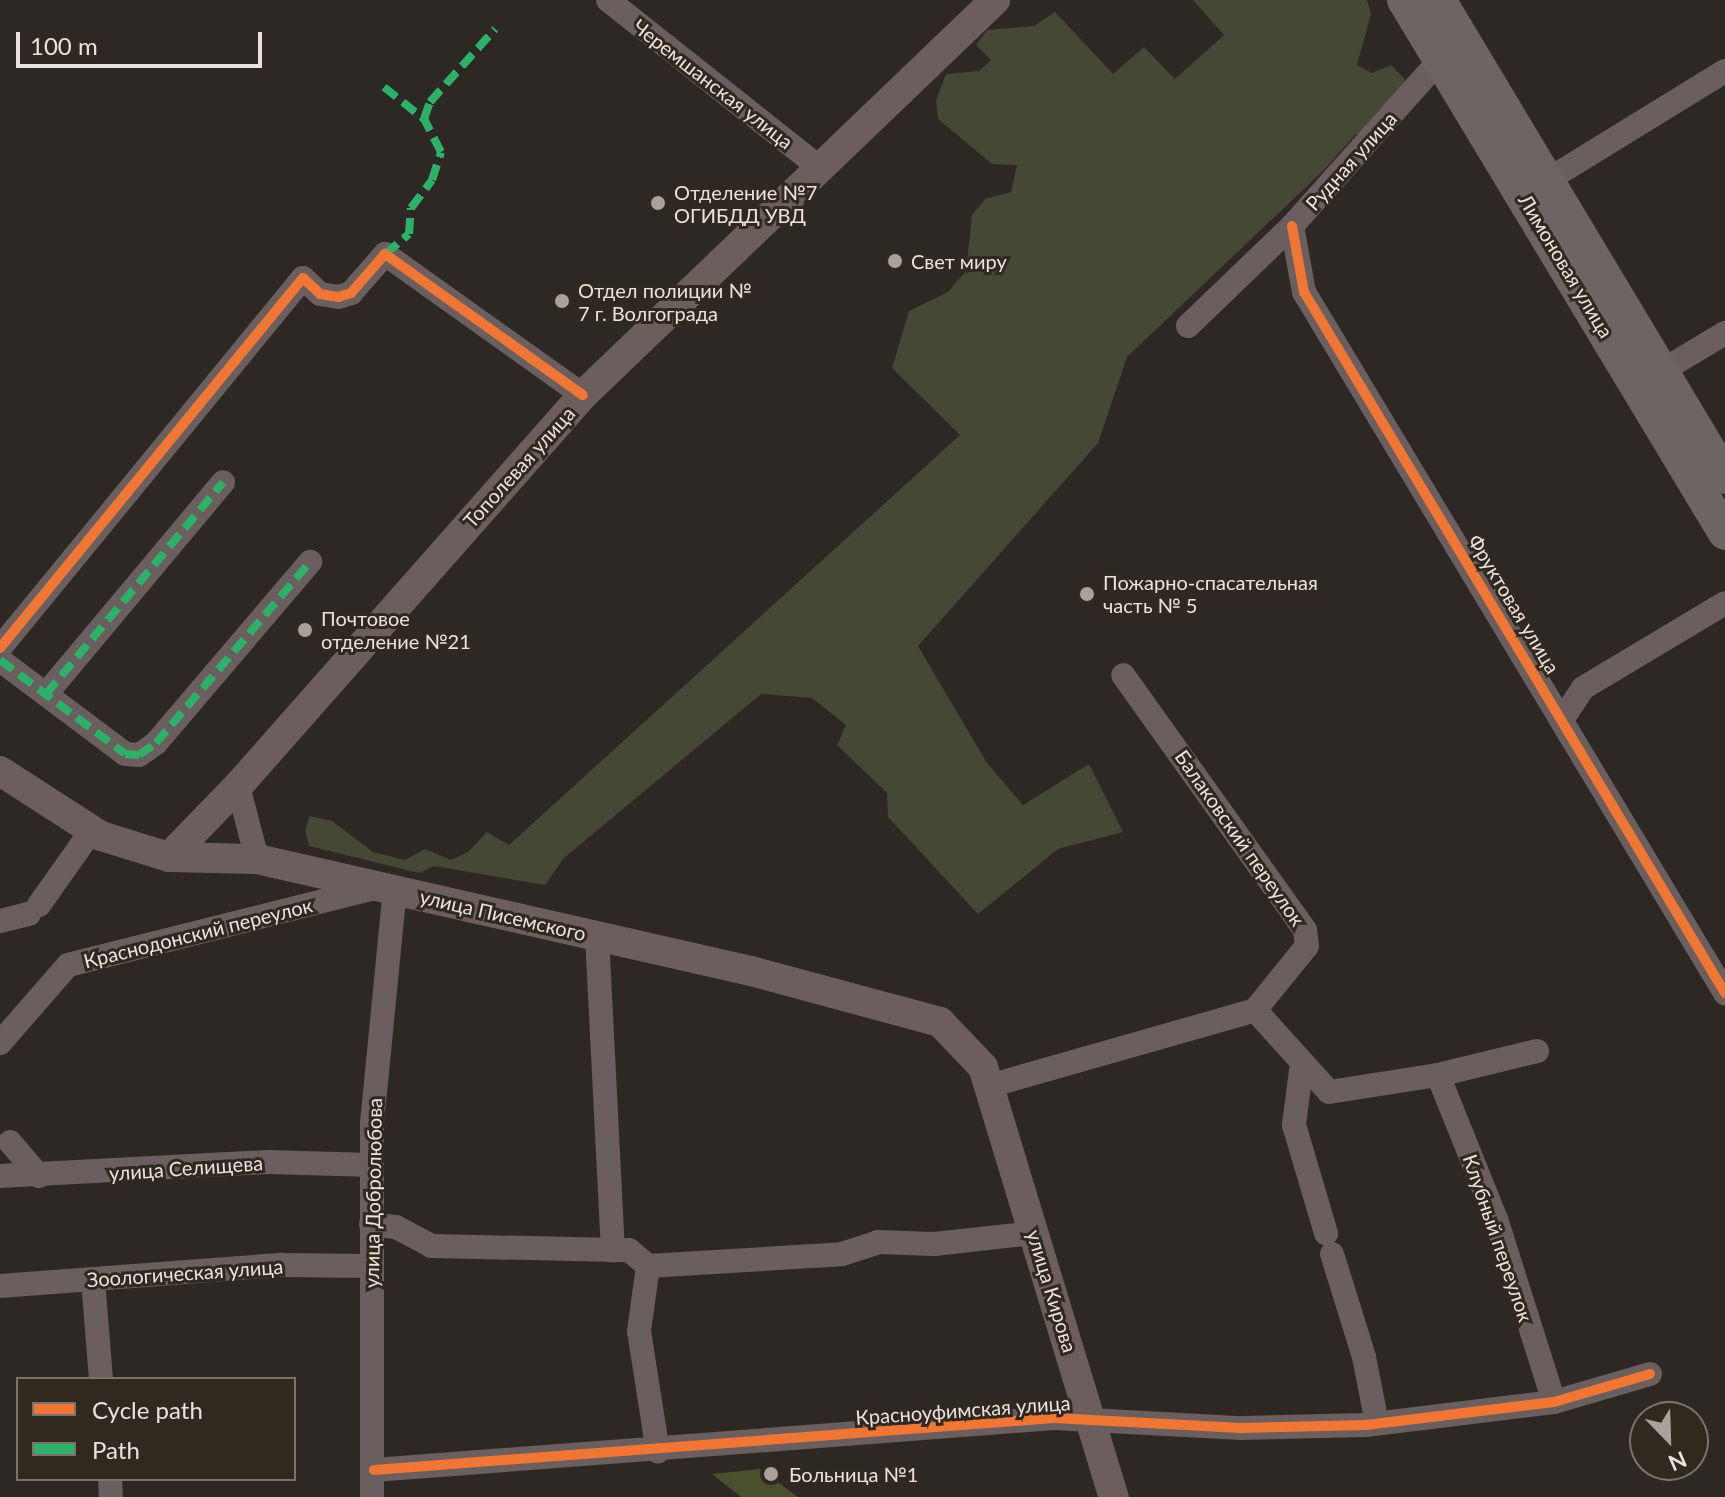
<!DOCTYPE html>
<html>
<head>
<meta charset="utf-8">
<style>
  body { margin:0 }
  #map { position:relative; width:1725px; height:1497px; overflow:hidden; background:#2d2823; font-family:Lato,sans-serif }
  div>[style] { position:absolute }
  .green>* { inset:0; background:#444834 }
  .forest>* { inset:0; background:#4a502d }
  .minor>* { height:24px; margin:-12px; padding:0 12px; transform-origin:12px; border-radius:12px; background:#6a5e5e }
  .major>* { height:30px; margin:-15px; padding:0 15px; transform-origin:15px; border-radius:15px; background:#6c5e5d }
  .highway>* { height:34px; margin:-17px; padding:0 17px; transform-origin:17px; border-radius:17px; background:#6e6463 }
  .quiet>* { height:8px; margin-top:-4px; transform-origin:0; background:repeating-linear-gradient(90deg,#2db169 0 16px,transparent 0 24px) }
  .cycleway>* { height:10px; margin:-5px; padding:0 5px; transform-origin:5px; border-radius:5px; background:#f07635 }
  .dots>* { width:22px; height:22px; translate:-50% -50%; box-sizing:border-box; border:4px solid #31281f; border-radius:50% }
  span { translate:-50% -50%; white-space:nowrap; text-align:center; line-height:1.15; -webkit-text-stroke:6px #31281f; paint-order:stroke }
  .street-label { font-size:20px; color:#eae3dd }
  .poi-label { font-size:20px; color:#eae3dd }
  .left { translate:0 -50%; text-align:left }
  .legend { position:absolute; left:16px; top:1377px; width:280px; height:104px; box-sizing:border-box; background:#31281f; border:2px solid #7b736b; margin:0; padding:10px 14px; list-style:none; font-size:24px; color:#eae3dd }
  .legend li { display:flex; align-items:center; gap:16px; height:40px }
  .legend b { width:40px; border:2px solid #7b736b }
  .north { position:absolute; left:1629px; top:1401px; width:80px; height:80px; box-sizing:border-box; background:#31281f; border:2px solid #7b736b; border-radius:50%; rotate:157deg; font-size:22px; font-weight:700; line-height:32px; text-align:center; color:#eae3dd }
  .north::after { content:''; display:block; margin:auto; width:28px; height:36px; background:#a8a29c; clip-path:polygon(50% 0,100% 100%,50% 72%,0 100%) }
  .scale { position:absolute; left:16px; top:32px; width:246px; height:36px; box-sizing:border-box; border:4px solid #eae3dd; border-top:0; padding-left:10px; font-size:24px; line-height:28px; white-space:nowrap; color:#eae3dd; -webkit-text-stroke:6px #31281f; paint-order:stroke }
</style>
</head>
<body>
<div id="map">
  <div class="green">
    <i style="clip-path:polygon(1193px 0,1367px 0,1371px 14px,1357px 65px,1372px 73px,1391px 65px,1405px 79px,1398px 105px,1365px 136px,1356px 134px,1324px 170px,1127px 357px,1098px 443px,918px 646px,987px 763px,1023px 805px,1089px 764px,1123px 832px,1058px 849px,978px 914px,888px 817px,887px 793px,837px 745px,846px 725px,812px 698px,761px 694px,564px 858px,545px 885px,434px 866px,419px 873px,309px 846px,305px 829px,310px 816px,332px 821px,373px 852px,405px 860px,425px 849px,451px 860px,468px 852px,487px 832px,509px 845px,960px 435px,892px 368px,909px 311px,948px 292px,966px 271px,972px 215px,985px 199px,1011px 192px,1017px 165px,992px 164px,938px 119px,936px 101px,946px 74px,979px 71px,991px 60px,976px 45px,987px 30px,1034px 26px,1055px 12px,1113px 74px,1144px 47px,1175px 79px,1224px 35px)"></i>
  </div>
  <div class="forest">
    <i style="clip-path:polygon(760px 1469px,798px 1497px,741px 1497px,712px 1474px)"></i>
  </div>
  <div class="minor">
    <i style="left:608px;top:0;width:270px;rotate:38.4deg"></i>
    <i style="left:1546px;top:181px;width:210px;rotate:-31.6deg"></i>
    <i style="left:1292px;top:226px;width:67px;rotate:79.7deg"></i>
    <i style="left:1304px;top:292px;width:818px;rotate:59.01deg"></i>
    <i style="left:1188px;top:326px;width:144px;rotate:-43.9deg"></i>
    <i style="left:1292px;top:226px;width:224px;rotate:-48.3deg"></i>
    <i style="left:1660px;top:372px;width:76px;rotate:-31deg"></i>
    <i style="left:0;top:648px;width:478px;rotate:-50.7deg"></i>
    <i style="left:303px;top:278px;width:23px;rotate:43deg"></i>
    <i style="left:320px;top:294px;width:18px;rotate:9deg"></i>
    <i style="left:338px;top:297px;width:14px;rotate:-17deg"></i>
    <i style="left:351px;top:293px;width:52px;rotate:-48.9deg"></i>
    <i style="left:385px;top:254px;width:243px;rotate:35.5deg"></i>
    <i style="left:0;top:660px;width:156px;rotate:36.9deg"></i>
    <i style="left:125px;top:754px;width:14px;rotate:4deg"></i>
    <i style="left:139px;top:755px;width:21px;rotate:-35deg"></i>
    <i style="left:156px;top:743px;width:238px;rotate:-49.6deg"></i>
    <i style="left:46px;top:694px;width:276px;rotate:-50.1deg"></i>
    <i style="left:1563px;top:718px;width:36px;rotate:-56deg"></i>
    <i style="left:1583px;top:688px;width:165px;rotate:-30.9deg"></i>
    <i style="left:238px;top:786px;width:75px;rotate:75.4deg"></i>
    <i style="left:39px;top:905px;width:92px;rotate:-54.8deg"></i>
    <i style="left:0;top:921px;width:30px;rotate:-14deg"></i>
    <i style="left:597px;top:936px;width:315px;rotate:87.1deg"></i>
    <i style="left:1255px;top:1010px;width:110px;rotate:47.9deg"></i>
    <i style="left:1329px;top:1092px;width:110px;rotate:-8.9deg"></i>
    <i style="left:1438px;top:1075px;width:102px;rotate:-13.6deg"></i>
    <i style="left:0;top:1043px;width:103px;rotate:-48.9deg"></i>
    <i style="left:68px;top:965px;width:320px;rotate:-14.1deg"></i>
    <i style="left:1302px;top:1063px;width:63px;rotate:97.4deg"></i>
    <i style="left:1294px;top:1125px;width:113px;rotate:73.5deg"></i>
    <i style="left:1438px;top:1075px;width:155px;rotate:68.1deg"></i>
    <i style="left:1496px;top:1219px;width:192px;rotate:72.4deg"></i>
    <i style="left:989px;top:1086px;width:277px;rotate:-15.9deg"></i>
    <i style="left:1255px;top:1010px;width:82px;rotate:-50.9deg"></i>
    <i style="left:1307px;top:946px;width:16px;rotate:-97deg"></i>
    <i style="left:1305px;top:930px;width:313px;rotate:-125.5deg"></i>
    <i style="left:10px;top:1142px;width:45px;rotate:49.5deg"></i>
    <i style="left:0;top:1176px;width:269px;rotate:-3deg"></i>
    <i style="left:269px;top:1162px;width:102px;rotate:1.7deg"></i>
    <i style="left:371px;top:1224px;width:25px;rotate:7deg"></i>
    <i style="left:396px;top:1227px;width:40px;rotate:28deg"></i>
    <i style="left:431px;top:1246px;width:198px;rotate:1.2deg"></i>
    <i style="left:629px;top:1250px;width:25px;rotate:40deg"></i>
    <i style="left:648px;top:1266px;width:194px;rotate:-3.5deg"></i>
    <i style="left:842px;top:1254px;width:38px;rotate:-18deg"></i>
    <i style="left:878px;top:1242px;width:56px;rotate:2deg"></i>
    <i style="left:934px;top:1244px;width:101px;rotate:-6.3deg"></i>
    <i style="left:1332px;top:1254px;width:108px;rotate:72.7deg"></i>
    <i style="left:1364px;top:1357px;width:67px;rotate:78.9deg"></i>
    <i style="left:648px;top:1266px;width:66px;rotate:97.9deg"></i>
    <i style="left:639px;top:1331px;width:122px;rotate:81.1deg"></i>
    <i style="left:93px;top:1280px;width:99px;rotate:85.4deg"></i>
    <i style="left:0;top:1286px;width:283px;rotate:-4.3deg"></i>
    <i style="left:282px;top:1265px;width:88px;rotate:0.7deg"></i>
    <i style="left:374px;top:1470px;width:682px;rotate:-4.37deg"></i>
    <i style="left:1054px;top:1418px;width:187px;rotate:3.1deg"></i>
    <i style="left:1241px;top:1428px;width:125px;rotate:-1.4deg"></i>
    <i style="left:1366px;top:1425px;width:189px;rotate:-7deg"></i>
    <i style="left:1554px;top:1402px;width:100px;rotate:-16.3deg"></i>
    <i style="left:110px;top:1479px;width:18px;rotate:87deg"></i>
    <i style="left:372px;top:1497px;width:374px;rotate:-90deg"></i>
    <i style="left:372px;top:1123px;width:234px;rotate:-84.4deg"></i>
  </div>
  <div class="major">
    <i style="left:0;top:771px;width:120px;rotate:32.8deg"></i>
    <i style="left:101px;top:836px;width:71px;rotate:17.2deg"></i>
    <i style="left:169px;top:857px;width:88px;rotate:1.3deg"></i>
    <i style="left:257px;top:859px;width:507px;rotate:12.77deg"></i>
    <i style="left:751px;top:971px;width:196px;rotate:15.1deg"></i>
    <i style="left:940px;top:1022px;width:62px;rotate:46.3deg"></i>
    <i style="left:983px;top:1067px;width:450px;rotate:73.1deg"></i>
    <i style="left:169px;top:857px;width:99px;rotate:-45.8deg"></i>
    <i style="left:238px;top:786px;width:521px;rotate:-48.58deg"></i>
    <i style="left:583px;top:395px;width:571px;rotate:-43.79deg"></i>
  </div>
  <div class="highway">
    <i style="left:1404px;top:0;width:622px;rotate:58.94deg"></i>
    <i style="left:1439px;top:0;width:556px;rotate:59.05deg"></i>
  </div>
  <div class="quiet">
    <i style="left:384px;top:87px;width:51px;rotate:38.7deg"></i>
    <i style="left:385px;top:254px;width:31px;rotate:-40deg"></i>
    <i style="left:409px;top:234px;width:26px;rotate:-86deg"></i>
    <i style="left:411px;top:208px;width:35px;rotate:-53deg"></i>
    <i style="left:432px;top:180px;width:29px;rotate:-72deg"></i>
    <i style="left:441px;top:152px;width:37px;rotate:-117deg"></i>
    <i style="left:424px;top:119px;width:18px;rotate:-71deg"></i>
    <i style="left:430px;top:102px;width:98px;rotate:-48.3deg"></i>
    <i style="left:0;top:660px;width:156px;rotate:36.9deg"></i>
    <i style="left:125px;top:754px;width:14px;rotate:4deg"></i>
    <i style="left:139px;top:755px;width:21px;rotate:-35deg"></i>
    <i style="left:156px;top:743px;width:238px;rotate:-49.6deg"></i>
    <i style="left:46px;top:694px;width:276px;rotate:-50.1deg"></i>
  </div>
  <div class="cycleway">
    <i style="left:1292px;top:226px;width:67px;rotate:79.7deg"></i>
    <i style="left:1304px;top:292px;width:818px;rotate:59.01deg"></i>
    <i style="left:0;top:648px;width:478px;rotate:-50.7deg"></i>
    <i style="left:303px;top:278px;width:23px;rotate:43deg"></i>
    <i style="left:320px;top:294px;width:18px;rotate:9deg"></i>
    <i style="left:338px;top:297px;width:14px;rotate:-17deg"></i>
    <i style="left:351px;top:293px;width:52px;rotate:-48.9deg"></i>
    <i style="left:385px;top:254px;width:243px;rotate:35.5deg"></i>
    <i style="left:374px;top:1470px;width:682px;rotate:-4.37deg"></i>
    <i style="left:1054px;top:1418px;width:187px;rotate:3.1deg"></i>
    <i style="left:1241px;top:1428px;width:125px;rotate:-1.4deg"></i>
    <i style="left:1366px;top:1425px;width:189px;rotate:-7deg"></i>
    <i style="left:1554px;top:1402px;width:100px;rotate:-16.3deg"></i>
  </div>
  <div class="dots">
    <i style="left:658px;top:203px;background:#a8a29c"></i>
    <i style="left:895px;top:261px;background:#a8a29c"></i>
    <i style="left:562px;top:301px;background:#a8a29c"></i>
    <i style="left:1087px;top:594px;background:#a8a29c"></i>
    <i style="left:305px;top:630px;background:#a8a29c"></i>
    <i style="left:771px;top:1474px;background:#a8a29c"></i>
  </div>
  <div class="street-label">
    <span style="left:713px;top:84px;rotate:38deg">Черемшанская улица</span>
    <span style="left:1351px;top:161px;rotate:-48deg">Рудная улица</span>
    <span style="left:1566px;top:266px;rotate:59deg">Лимоновая улица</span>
    <span style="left:519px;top:467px;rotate:-48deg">Тополевая улица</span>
    <span style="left:1514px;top:604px;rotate:59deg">Фруктовая улица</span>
    <span style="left:1240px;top:838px;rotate:55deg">Балаковский переулок</span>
    <span style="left:503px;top:915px;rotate:13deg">улица Писемского</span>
    <span style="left:198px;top:933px;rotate:-14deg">Краснодонский переулок</span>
    <span style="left:186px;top:1168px;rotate:-4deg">улица Селищева</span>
    <span style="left:373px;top:1193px;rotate:-89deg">улица Добролюбова</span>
    <span style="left:1498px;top:1238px;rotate:71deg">Клубный переулок</span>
    <span style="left:185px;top:1273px;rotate:-4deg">Зоологическая улица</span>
    <span style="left:1052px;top:1291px;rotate:73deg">улица Кирова</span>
    <span style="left:963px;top:1410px;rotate:-4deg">Красноуфимская улица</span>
  </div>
  <div class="poi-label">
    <span class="left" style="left:674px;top:204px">Отделение №7<br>ОГИБДД УВД</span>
    <span class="left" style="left:911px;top:261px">Свет миру</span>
    <span class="left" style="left:578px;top:302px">Отдел полиции №<br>7 г. Волгограда</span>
    <span class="left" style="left:1103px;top:594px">Пожарно-спасательная<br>часть № 5</span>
    <span class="left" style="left:321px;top:630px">Почтовое<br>отделение №21</span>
    <span class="left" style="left:789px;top:1474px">Больница №1</span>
  </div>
  <ul class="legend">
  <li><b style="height:10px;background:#f07635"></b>Cycle path</li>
  <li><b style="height:10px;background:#2db169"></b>Path</li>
  </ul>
  <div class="north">N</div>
  <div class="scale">100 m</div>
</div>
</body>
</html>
